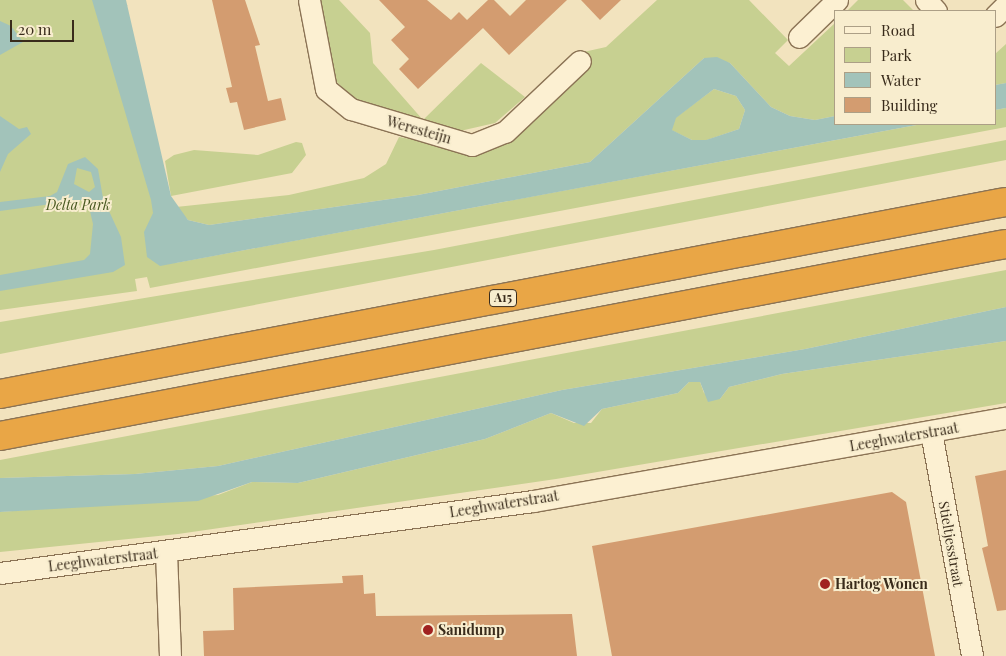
<!DOCTYPE html>
<html>
<head>
<meta charset="utf-8">
<style>
  body { margin:0 }
  #map { position:relative; width:1006px; height:656px; overflow:hidden; background:#f2e3be; font-family:"Playfair Display",serif }
  div>[style] { position:absolute }
  .green>* { inset:0; background:#c7d091 }
  .water>* { inset:0; background:#a2c3ba }
  .building>* { inset:0; background:#d39c70 }
  .roads { filter:drop-shadow(1px 0 #8b7355) drop-shadow(-1px 0 #8b7355) drop-shadow(0 1px #8b7355) drop-shadow(0 -1px #8b7355) }
  .minor>* { height:21px; margin:-10.5px; padding:0 10.5px; transform-origin:10.5px; border-radius:10.5px; background:#fcf0d2 }
  .motorway>* { height:28px; margin:-14px; padding:0 14px; transform-origin:14px; border-radius:14px; background:#e9a646 }
  .dots>* { width:14px; height:14px; translate:-50% -50%; box-sizing:border-box; border:2px solid #f8edce; border-radius:50% }
  span { translate:-50% -50%; white-space:nowrap; text-align:center; line-height:1.15; -webkit-text-stroke:4px #f8edce; paint-order:stroke }
  .shield-label span { padding:1px 4px; background:#f8edce; border:1px solid; border-radius:4px; -webkit-text-stroke-width:0 }
  .shield-label { font-size:12px; color:#392b1b; font-weight:700 }
  .street-label { font-size:14px; color:#392b1b }
  .park-label { font-size:14px; color:#485820; font-style:italic }
  .poi-label { font-size:14px; color:#392b1b; font-weight:700 }
  .left { translate:0 -50%; text-align:left }
  .legend { position:absolute; left:834px; top:10px; width:162px; height:115px; box-sizing:border-box; background:#f8edce; border:1px solid #ac9f86; margin:0; padding:6px 9px; list-style:none; font-size:15px; color:#392b1b }
  .legend li { display:flex; align-items:center; gap:10px; height:25px }
  .legend b { width:25px; border:1px solid #ac9f86 }
  .scale { position:absolute; left:10px; top:20px; width:64px; height:22px; box-sizing:border-box; border:2px solid #392b1b; border-top:0; padding-left:6px; font-size:15px; line-height:18px; white-space:nowrap; color:#392b1b; -webkit-text-stroke:4px #f8edce; paint-order:stroke }
</style>
</head>
<body>
<div id="map">
  <div class="green">
    <i style="clip-path:polygon(0 0,112px 0,175px 263px,922px 124px,995px 124px,995px 110px,1006px 108px,1006px 127px,150px 288px,147px 277px,135px 279px,137px 291px,0 310px)"></i>
    <i style="clip-path:polygon(319px 0,339px 0,370px 33px,373px 63px,423px 120px,481px 63px,525px 97px,495px 123px,460px 131px,355px 101px,336px 81px)"></i>
    <i style="clip-path:polygon(657px 0,749px 0,788px 40px,775px 53px,789px 66px,835px 23px,835px 116px,815px 120px,790px 116px,771px 107px,730px 63px,704px 58px,590px 162px,418px 195px,209px 225px,188px 220px,176px 207px,289px 195px,364px 178px,386px 164px,399px 137px,475px 150px,579px 53px,606px 47px)"></i>
    <i style="clip-path:polygon(858px 0,903px 0,914px 11px,847px 11px)"></i>
    <i style="clip-path:polygon(1006px 44px,1006px 83px,995px 85px,995px 54px)"></i>
    <i style="clip-path:polygon(714px 89px,736px 96px,745px 110px,739px 129px,707px 140px,692px 140px,671px 130px,675px 118px)"></i>
    <i style="clip-path:polygon(1006px 140px,1006px 160px,0 354px,0 322px,434px 250px)"></i>
    <i style="clip-path:polygon(296px 142px,302px 143px,306px 155px,292px 173px,171px 196px,165px 161px,174px 155px,194px 150px,258px 155px)"></i>
    <i style="clip-path:polygon(1006px 270px,1006px 307px,805px 349px,562px 390px,218px 466px,135px 474px,0 478px,0 460px)"></i>
    <i style="clip-path:polygon(1006px 341px,1006px 403px,556px 479px,178px 534px,0 552px,0 512px,218px 495px,252px 482px,298px 483px,485px 439px,551px 413px,574px 423px,591px 423px,602px 409px,678px 393px,689px 382px,700px 382px,704px 393px,720px 399px,729px 387px,782px 374px)"></i>
  </div>
  <div class="water">
    <i style="clip-path:polygon(evenodd,92px 0,126px 0,171px 196px,188px 220px,209px 225px,418px 195px,590px 162px,704px 58px,717px 57px,730px 63px,771px 107px,790px 116px,815px 120px,835px 116px,835px 124px,922px 124px,160px 266px,147px 257px,144px 232px,153px 213px,151px 200px,92px 0,714px 89px,736px 96px,745px 110px,739px 129px,706px 140px,692px 140px,672px 130px,676px 118px,714px 89px)"></i>
    <i style="clip-path:polygon(0 21px,11px 26px,23px 42px,0 55px)"></i>
    <i style="clip-path:polygon(1006px 83px,1006px 108px,995px 110px,995px 85px)"></i>
    <i style="clip-path:polygon(0 116px,19px 129px,27px 127px,31px 134px,8px 154px,0 172px)"></i>
    <i style="clip-path:polygon(evenodd,85px 157px,98px 169px,103px 198px,121px 237px,125px 265px,113px 272px,0 291px,0 275px,84px 260px,90px 254px,93px 224px,88px 203px,81px 200px,0 211px,0 202px,50px 196px,57px 192px,68px 164px,85px 157px,77px 168px,91px 172px,95px 187px,89px 192px,74px 184px,77px 168px)"></i>
    <i style="clip-path:polygon(1006px 307px,1006px 341px,782px 374px,729px 387px,720px 399px,708px 402px,700px 382px,689px 382px,678px 393px,602px 409px,584px 426px,551px 413px,485px 439px,298px 483px,252px 482px,198px 501px,0 512px,0 478px,135px 474px,218px 466px,562px 390px,805px 349px)"></i>
  </div>
  <div class="building">
    <i style="clip-path:polygon(212px 0,245px 0,260px 45px,255px 46px,268px 101px,281px 98px,286px 120px,244px 130px,237px 102px,230px 103px,226px 88px,232px 87px)"></i>
    <i style="clip-path:polygon(379px 0,427px 0,451px 20px,459px 12px,467px 20px,488px 0,494px 0,510px 16px,526px 0,567px 0,509px 55px,483px 28px,418px 89px,399px 69px,409px 59px,391px 40px,405px 27px)"></i>
    <i style="clip-path:polygon(581px 0,621px 0,600px 20px)"></i>
    <i style="clip-path:polygon(1006px 470px,1006px 610px,997px 611px,982px 548px,988px 546px,975px 476px)"></i>
    <i style="clip-path:polygon(892px 492px,906px 502px,935px 656px,612px 656px,592px 546px)"></i>
    <i style="clip-path:polygon(363px 575px,364px 594px,375px 593px,376px 616px,572px 614px,577px 656px,204px 656px,203px 631px,234px 630px,233px 588px,343px 583px,342px 576px)"></i>
  </div>
  <div class="roads">
    <div class="minor">
      <i style="left:309px;top:0;width:91px;rotate:79.2deg"></i>
      <i style="left:326px;top:89px;width:32px;rotate:39deg"></i>
      <i style="left:351px;top:109px;width:126px;rotate:16.6deg"></i>
      <i style="left:472px;top:145px;width:35px;rotate:-22deg"></i>
      <i style="left:505px;top:132px;width:103px;rotate:-43.4deg"></i>
      <i style="left:926px;top:0;width:15px;rotate:48deg"></i>
      <i style="left:995px;top:16px;width:16px;rotate:-45deg"></i>
      <i style="left:799px;top:37px;width:53px;rotate:-44.2deg"></i>
      <i style="left:931px;top:432px;width:228px;rotate:79.6deg"></i>
      <i style="left:166px;top:552px;width:104px;rotate:87.8deg"></i>
      <i style="left:0;top:573px;width:538px;rotate:-7.69deg"></i>
      <i style="left:533px;top:501px;width:480px;rotate:-10deg"></i>
    </div>
    <div class="motorway">
      <i style="left:0;top:394px;width:1024px;rotate:-10.81deg"></i>
      <i style="left:0;top:436px;width:1024px;rotate:-10.81deg"></i>
    </div>
  </div>
  <div class="dots">
    <i style="left:825px;top:584px;background:#a02220"></i>
    <i style="left:428px;top:630px;background:#a02220"></i>
  </div>
  <div class="shield-label">
    <span style="left:503px;top:298px">A15</span>
  </div>
  <div class="street-label">
    <span style="left:419px;top:130px;rotate:16deg">Weresteijn</span>
    <span style="left:904px;top:437px;rotate:-10deg">Leeghwaterstraat</span>
    <span style="left:504px;top:504px;rotate:-9deg">Leeghwaterstraat</span>
    <span style="left:951px;top:544px;rotate:80deg">Stieltjesstraat</span>
    <span style="left:103px;top:560px;rotate:-7deg">Leeghwaterstraat</span>
  </div>
  <div class="park-label">
    <span style="left:78px;top:205px">Delta Park</span>
  </div>
  <div class="poi-label">
    <span class="left" style="left:835px;top:584px">Hartog Wonen</span>
    <span class="left" style="left:438px;top:630px">Sanidump</span>
  </div>
  <ul class="legend">
  <li><b style="height:6px;background:#fcf0d2"></b>Road</li>
  <li><b style="height:14px;background:#c7d091"></b>Park</li>
  <li><b style="height:14px;background:#a2c3ba"></b>Water</li>
  <li><b style="height:14px;background:#d39c70"></b>Building</li>
  </ul>
  <div class="scale">20 m</div>
</div>
</body>
</html>
